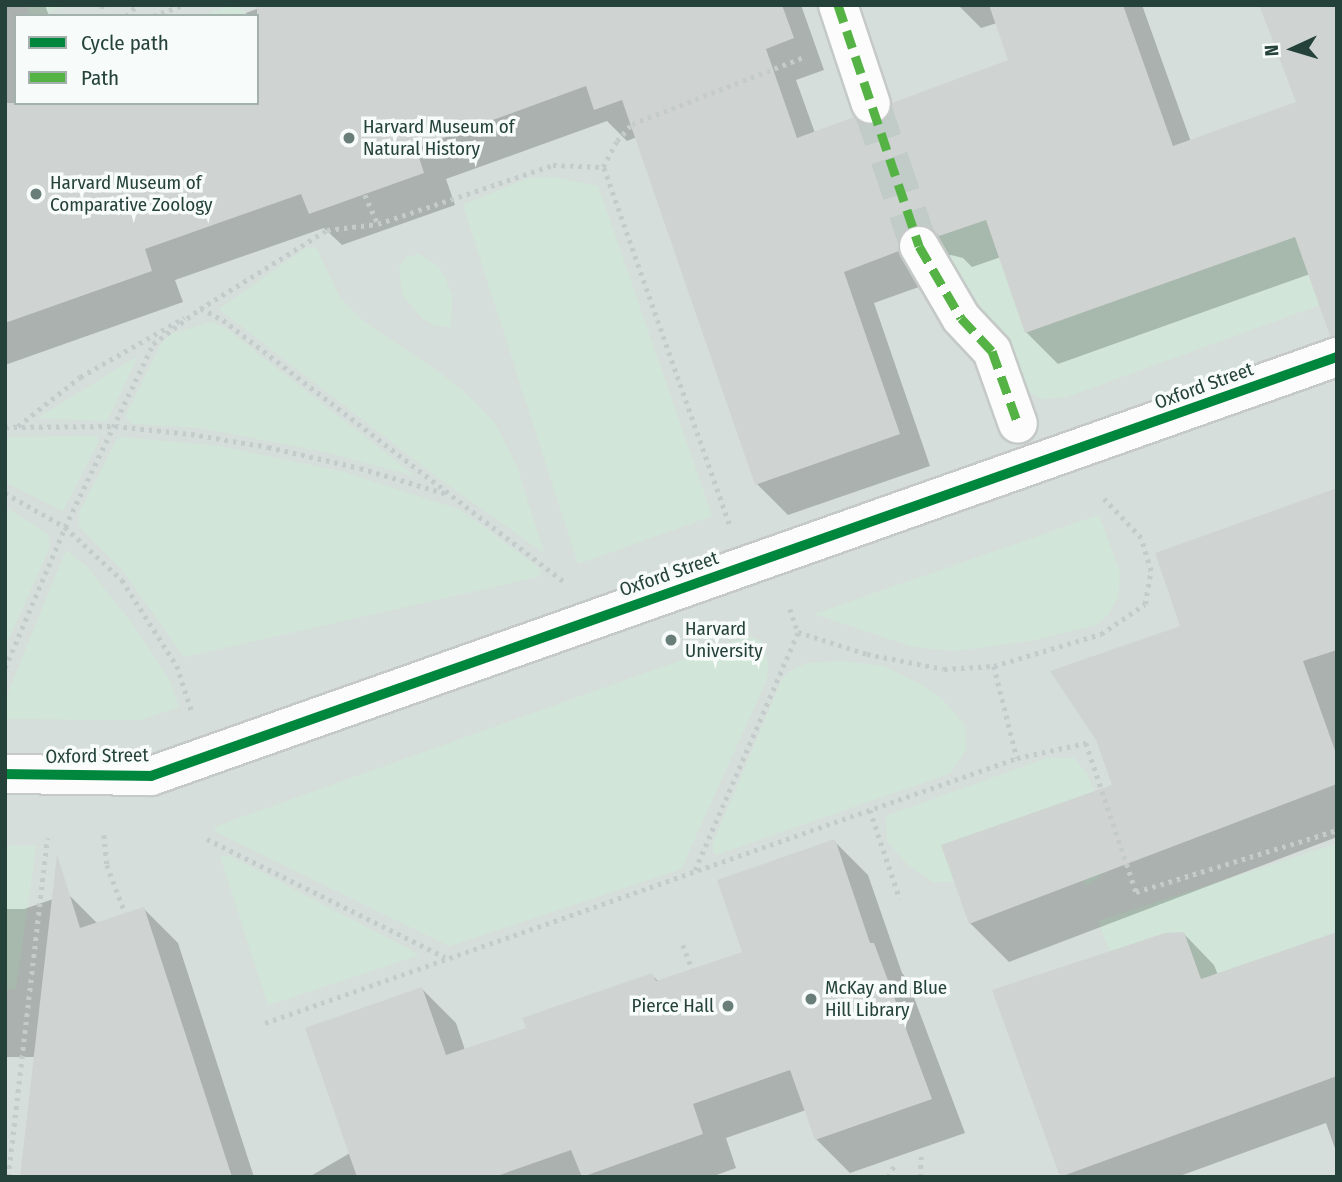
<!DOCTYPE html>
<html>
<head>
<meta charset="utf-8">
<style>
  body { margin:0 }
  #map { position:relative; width:1342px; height:1182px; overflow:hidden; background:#e8edeb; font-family:"Fira Sans Condensed",sans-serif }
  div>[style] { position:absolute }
  .built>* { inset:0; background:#d6dedb }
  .green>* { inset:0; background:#d1e6d8 }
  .shadow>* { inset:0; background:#0003 }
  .building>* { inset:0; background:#cfd4d2 }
  .street-tunnel>* { height:38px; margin-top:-19px; transform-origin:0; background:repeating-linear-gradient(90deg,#c1cbc8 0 38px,transparent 0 57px) }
  .path>* { height:4.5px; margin-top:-2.25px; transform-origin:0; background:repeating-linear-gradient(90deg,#c3ccca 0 3.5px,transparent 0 8.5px) }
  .roads { filter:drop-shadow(2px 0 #c5cac8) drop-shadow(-2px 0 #c5cac8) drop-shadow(0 2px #c5cac8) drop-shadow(0 -2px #c5cac8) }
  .street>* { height:38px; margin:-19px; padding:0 19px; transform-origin:19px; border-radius:19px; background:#fcfcfc }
  .secondary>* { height:38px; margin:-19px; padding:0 19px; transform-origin:19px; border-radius:19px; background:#fcfcfc }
  .quiet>* { height:9px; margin-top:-4.5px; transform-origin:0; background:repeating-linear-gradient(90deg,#55b346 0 18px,transparent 0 27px) }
  .cycleway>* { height:10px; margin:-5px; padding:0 5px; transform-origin:5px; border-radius:5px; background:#00873e }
  .dots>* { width:19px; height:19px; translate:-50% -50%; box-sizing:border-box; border:4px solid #f7fbf9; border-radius:50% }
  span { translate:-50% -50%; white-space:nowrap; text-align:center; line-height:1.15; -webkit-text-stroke:7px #f7fbf9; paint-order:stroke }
  .poi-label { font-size:19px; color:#24423a }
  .left { translate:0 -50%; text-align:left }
  .right { translate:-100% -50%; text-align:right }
  .street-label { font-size:19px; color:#24423a }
  .frame { position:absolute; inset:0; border:7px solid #24423a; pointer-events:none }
  .legend { position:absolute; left:14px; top:14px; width:245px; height:91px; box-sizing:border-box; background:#f7fbf9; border:2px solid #a3b1ad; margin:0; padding:9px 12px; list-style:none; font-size:21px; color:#24423a }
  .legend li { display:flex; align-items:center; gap:14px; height:35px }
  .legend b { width:35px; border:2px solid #a3b1ad }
  .north { position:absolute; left:1258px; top:14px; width:70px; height:70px; -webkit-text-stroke:5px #f7fbf9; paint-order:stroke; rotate:266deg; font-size:19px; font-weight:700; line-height:28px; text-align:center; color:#24423a }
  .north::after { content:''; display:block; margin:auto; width:24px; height:32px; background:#24423a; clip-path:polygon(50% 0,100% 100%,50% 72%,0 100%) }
</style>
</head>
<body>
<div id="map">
  <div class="built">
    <i style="clip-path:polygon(evenodd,5px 5px,1337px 5px,1337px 1177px,5px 1177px,5px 5px,16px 16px,257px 16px,257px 103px,16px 103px,16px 16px)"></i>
  </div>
  <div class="green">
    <i style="clip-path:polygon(26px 5px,66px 5px,40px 16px,30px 16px)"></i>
    <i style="clip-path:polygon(231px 5px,244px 11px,246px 16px,203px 16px)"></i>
    <i style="clip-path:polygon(553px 177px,598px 186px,712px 516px,578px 564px,463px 205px,528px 178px)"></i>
    <i style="clip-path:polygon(986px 220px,1025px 333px,1295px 237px,1330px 301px,1067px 397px,1041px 399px,1028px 391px,997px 326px,956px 283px,939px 236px)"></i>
    <i style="clip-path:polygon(316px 247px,340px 298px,363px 321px,436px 370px,468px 395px,495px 423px,517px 467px,544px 553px,440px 479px,219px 309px,306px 248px)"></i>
    <i style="clip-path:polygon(418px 254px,438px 266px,446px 280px,452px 295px,451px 327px,433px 325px,422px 318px,402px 294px,399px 268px,407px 257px)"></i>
    <i style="clip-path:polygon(211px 322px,224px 327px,415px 476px,325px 452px,201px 428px,133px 424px,127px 420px,126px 415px,161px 344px,171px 334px)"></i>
    <i style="clip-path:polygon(138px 356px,107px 421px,38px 418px)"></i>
    <i style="clip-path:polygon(97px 436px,98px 442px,63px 511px,5px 482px,5px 437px)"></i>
    <i style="clip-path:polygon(122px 437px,219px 446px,344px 472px,461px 510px,539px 568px,541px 573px,538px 577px,184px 657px,124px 572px,79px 526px,79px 513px,117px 439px)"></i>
    <i style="clip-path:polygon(5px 507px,43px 531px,48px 535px,50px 547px,5px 647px)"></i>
    <i style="clip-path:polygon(1099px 515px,1120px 573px,1118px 597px,1108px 615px,1096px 625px,1030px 641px,955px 651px,914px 647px,814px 614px)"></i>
    <i style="clip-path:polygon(66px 550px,87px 567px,134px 626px,170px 681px,179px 707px,141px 720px,5px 719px,5px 700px)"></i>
    <i style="clip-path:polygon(749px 636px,763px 642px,768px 664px,767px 679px,681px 869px,449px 946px,216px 832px,214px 827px)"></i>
    <i style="clip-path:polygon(841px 661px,884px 666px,920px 684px,941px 698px,964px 724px,967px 748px,951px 773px,715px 855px,712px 846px,782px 679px,790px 671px,807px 663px)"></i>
    <i style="clip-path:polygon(1047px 758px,1074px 758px,1087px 774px,1112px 835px,1114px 852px,1105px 872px,1086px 887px,1057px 805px,954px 882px,933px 882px,907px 864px,887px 841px,886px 816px)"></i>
    <i style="clip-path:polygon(5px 845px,36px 846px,16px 989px,5px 990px)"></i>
    <i style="clip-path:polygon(1332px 845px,1337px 845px,1337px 932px,1201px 979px,1184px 932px,1165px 933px,1145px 939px,1113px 960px,1098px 921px)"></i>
    <i style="clip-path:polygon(220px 856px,230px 856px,420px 955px,268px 1005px)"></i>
  </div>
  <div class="shadow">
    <i style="clip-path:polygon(5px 5px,45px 5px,49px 16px,16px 16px,16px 103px,257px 103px,257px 16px,247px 16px,246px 13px,267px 5px,801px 5px,824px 70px,796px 80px,815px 133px,879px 126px,1010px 61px,997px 23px,981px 28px,958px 5px,1142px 5px,1191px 142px,1298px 103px,1337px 5px,1310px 274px,1058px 364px,1026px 332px,1001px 257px,972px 267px,963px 258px,951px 255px,940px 258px,930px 283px,874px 303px,930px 466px,788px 515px,757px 484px,637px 137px,627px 141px,607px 121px,446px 179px,455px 205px,342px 245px,324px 228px,175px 280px,183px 302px,5px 365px)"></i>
    <i style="clip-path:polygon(1337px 490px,1337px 837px,1009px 962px,970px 923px,1114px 786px,1183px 627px)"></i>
    <i style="clip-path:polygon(834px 841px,868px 875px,902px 973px,907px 979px,965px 1133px,850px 1173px,816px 1139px,806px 1110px,726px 1138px,736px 1168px,711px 1177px,309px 1177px,350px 1153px,422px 989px,456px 1023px,465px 1050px,528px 1029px,652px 975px,659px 982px,744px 953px)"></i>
    <i style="clip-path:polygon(68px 894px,98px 924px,144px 909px,178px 943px,254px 1177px,22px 1177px,35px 1057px,5px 1057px,5px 909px,24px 909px)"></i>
    <i style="clip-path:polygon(1183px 933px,1214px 965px,1218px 975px,1337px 934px,1337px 1154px,1326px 1123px,1177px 1177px,1062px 1177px)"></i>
  </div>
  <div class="building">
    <i style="clip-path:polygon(257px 5px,782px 5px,794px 38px,766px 49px,797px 138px,854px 117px,866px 125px,879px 124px,888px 118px,892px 103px,1008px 60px,989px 5px,1123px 5px,1173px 146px,1296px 102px,1259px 5px,1337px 5px,1337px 336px,1330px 336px,1295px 237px,1025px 333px,986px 220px,939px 236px,930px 227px,918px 224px,907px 228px,900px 235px,899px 251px,844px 272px,900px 434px,755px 485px,622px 100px,594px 110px,586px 86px,416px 148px,424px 173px,309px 214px,301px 194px,145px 249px,152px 271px,5px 323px,5px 103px,257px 103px)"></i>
    <i style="clip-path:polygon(1337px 488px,1337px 650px,1303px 661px,1337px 756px,1337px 784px,969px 924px,941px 845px,1112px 785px,1096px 740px,1050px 671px,1180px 626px,1155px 553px)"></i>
    <i style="clip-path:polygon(835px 839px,870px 943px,874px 943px,932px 1099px,815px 1140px,790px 1070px,693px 1104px,703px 1134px,582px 1177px,571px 1150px,494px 1177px,357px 1177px,305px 1028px,422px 987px,446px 1055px,526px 1028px,522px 1018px,652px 973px,656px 981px,742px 952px,717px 880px)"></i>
    <i style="clip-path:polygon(57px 854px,80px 928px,144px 907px,232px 1177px,20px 1177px)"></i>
    <i style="clip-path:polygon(1184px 932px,1201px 979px,1337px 932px,1337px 1076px,1060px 1177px,992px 990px,1165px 933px)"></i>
  </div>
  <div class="street-tunnel">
    <i style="left:871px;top:104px;width:150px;rotate:71.3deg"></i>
  </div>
  <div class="path">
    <i style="left:102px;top:5px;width:11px;rotate:85deg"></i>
    <i style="left:126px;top:16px;width:16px;rotate:-45deg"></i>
    <i style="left:153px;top:16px;width:32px;rotate:-20deg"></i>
    <i style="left:365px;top:195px;width:32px;rotate:66deg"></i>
    <i style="left:200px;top:309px;width:150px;rotate:-31.9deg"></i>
    <i style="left:327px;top:230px;width:51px;rotate:-6.7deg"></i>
    <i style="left:378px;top:224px;width:185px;rotate:-18.6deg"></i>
    <i style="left:553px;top:165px;width:50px;rotate:2.3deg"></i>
    <i style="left:18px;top:426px;width:79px;rotate:-38.3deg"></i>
    <i style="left:80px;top:377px;width:120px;rotate:-29.6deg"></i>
    <i style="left:5px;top:427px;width:110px;rotate:-0.5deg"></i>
    <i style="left:115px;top:426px;width:76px;rotate:6deg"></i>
    <i style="left:191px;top:434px;width:78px;rotate:9.6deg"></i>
    <i style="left:268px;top:447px;width:94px;rotate:12.9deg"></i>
    <i style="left:360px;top:468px;width:91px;rotate:16.6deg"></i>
    <i style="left:5px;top:493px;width:69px;rotate:29.5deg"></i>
    <i style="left:65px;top:527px;width:78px;rotate:42.9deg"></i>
    <i style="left:122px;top:580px;width:102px;rotate:57.4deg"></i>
    <i style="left:177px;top:666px;width:48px;rotate:71.9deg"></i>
    <i style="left:729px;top:524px;width:379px;rotate:-109.4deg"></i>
    <i style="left:603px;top:167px;width:30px;rotate:-62deg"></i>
    <i style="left:617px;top:141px;width:23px;rotate:-49deg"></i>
    <i style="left:632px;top:124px;width:187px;rotate:-21.3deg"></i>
    <i style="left:790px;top:609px;width:24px;rotate:71deg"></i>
    <i style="left:798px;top:632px;width:72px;rotate:17.7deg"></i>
    <i style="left:867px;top:654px;width:78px;rotate:11deg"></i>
    <i style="left:944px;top:669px;width:50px;rotate:-3.4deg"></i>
    <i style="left:994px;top:666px;width:95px;rotate:76deg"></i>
    <i style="left:994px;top:666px;width:112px;rotate:-16.7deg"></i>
    <i style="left:1101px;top:634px;width:53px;rotate:-34.3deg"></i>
    <i style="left:1145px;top:604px;width:34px;rotate:-80deg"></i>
    <i style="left:1151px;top:571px;width:34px;rotate:-107deg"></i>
    <i style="left:1141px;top:538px;width:54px;rotate:-133.5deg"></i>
    <i style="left:5px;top:668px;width:153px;rotate:-66.9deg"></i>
    <i style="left:65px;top:527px;width:203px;rotate:-64.3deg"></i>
    <i style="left:153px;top:344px;width:60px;rotate:-36.9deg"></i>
    <i style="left:201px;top:308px;width:25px;rotate:29deg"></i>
    <i style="left:223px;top:320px;width:429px;rotate:37.5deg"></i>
    <i style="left:870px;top:810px;width:94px;rotate:71.4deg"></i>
    <i style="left:104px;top:835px;width:30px;rotate:84deg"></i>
    <i style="left:107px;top:865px;width:51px;rotate:69.4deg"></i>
    <i style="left:207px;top:839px;width:266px;rotate:26.4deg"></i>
    <i style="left:695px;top:870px;width:259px;rotate:-66.6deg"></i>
    <i style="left:683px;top:945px;width:26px;rotate:69deg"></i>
    <i style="left:265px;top:1023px;width:797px;rotate:-19.41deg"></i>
    <i style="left:1017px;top:758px;width:71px;rotate:-12.3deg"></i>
    <i style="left:1086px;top:743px;width:157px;rotate:71.4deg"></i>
    <i style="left:1136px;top:892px;width:210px;rotate:-17.1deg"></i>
    <i style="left:8px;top:1177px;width:341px;rotate:-83.4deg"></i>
    <i style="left:888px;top:1177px;width:15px;rotate:-62deg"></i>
    <i style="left:920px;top:1177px;width:22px;rotate:-87deg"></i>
  </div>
  <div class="roads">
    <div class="street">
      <i style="left:838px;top:5px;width:104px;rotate:71.6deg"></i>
      <i style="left:919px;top:246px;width:83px;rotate:59.7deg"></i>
      <i style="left:961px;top:318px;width:45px;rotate:46.8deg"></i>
      <i style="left:992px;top:351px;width:77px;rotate:70.4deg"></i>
    </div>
    <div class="secondary">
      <i style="left:5px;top:774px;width:146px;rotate:0.8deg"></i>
      <i style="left:151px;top:776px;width:1258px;rotate:-19.46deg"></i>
    </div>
  </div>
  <div class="quiet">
    <i style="left:838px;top:5px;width:254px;rotate:71.4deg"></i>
    <i style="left:919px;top:246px;width:83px;rotate:59.7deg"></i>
    <i style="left:961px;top:318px;width:45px;rotate:46.8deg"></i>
    <i style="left:992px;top:351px;width:77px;rotate:70.4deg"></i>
  </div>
  <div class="cycleway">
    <i style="left:5px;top:774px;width:146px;rotate:0.8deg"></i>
    <i style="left:151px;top:776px;width:1258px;rotate:-19.46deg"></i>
  </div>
  <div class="dots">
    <i style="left:349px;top:138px;background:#697e78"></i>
    <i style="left:36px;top:194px;background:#697e78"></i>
    <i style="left:671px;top:640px;background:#697e78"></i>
    <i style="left:811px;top:999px;background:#697e78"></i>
    <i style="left:728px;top:1006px;background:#697e78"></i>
  </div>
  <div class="poi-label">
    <span class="left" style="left:363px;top:138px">Harvard Museum of<br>Natural History</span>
    <span class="left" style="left:50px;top:194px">Harvard Museum of<br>Comparative Zoology</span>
    <span class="left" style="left:685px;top:640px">Harvard<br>University</span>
    <span class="left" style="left:825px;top:999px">McKay and Blue<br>Hill Library</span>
    <span class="right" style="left:714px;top:1006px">Pierce Hall</span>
  </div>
  <div class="street-label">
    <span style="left:1204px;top:386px;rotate:-20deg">Oxford Street</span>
    <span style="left:669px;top:574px;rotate:-19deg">Oxford Street</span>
    <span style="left:97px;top:756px;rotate:-1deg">Oxford Street</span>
  </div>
  <div class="frame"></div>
  <ul class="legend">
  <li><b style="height:9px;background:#00873e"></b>Cycle path</li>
  <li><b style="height:9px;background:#55b346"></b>Path</li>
  </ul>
  <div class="north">N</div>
</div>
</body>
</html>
